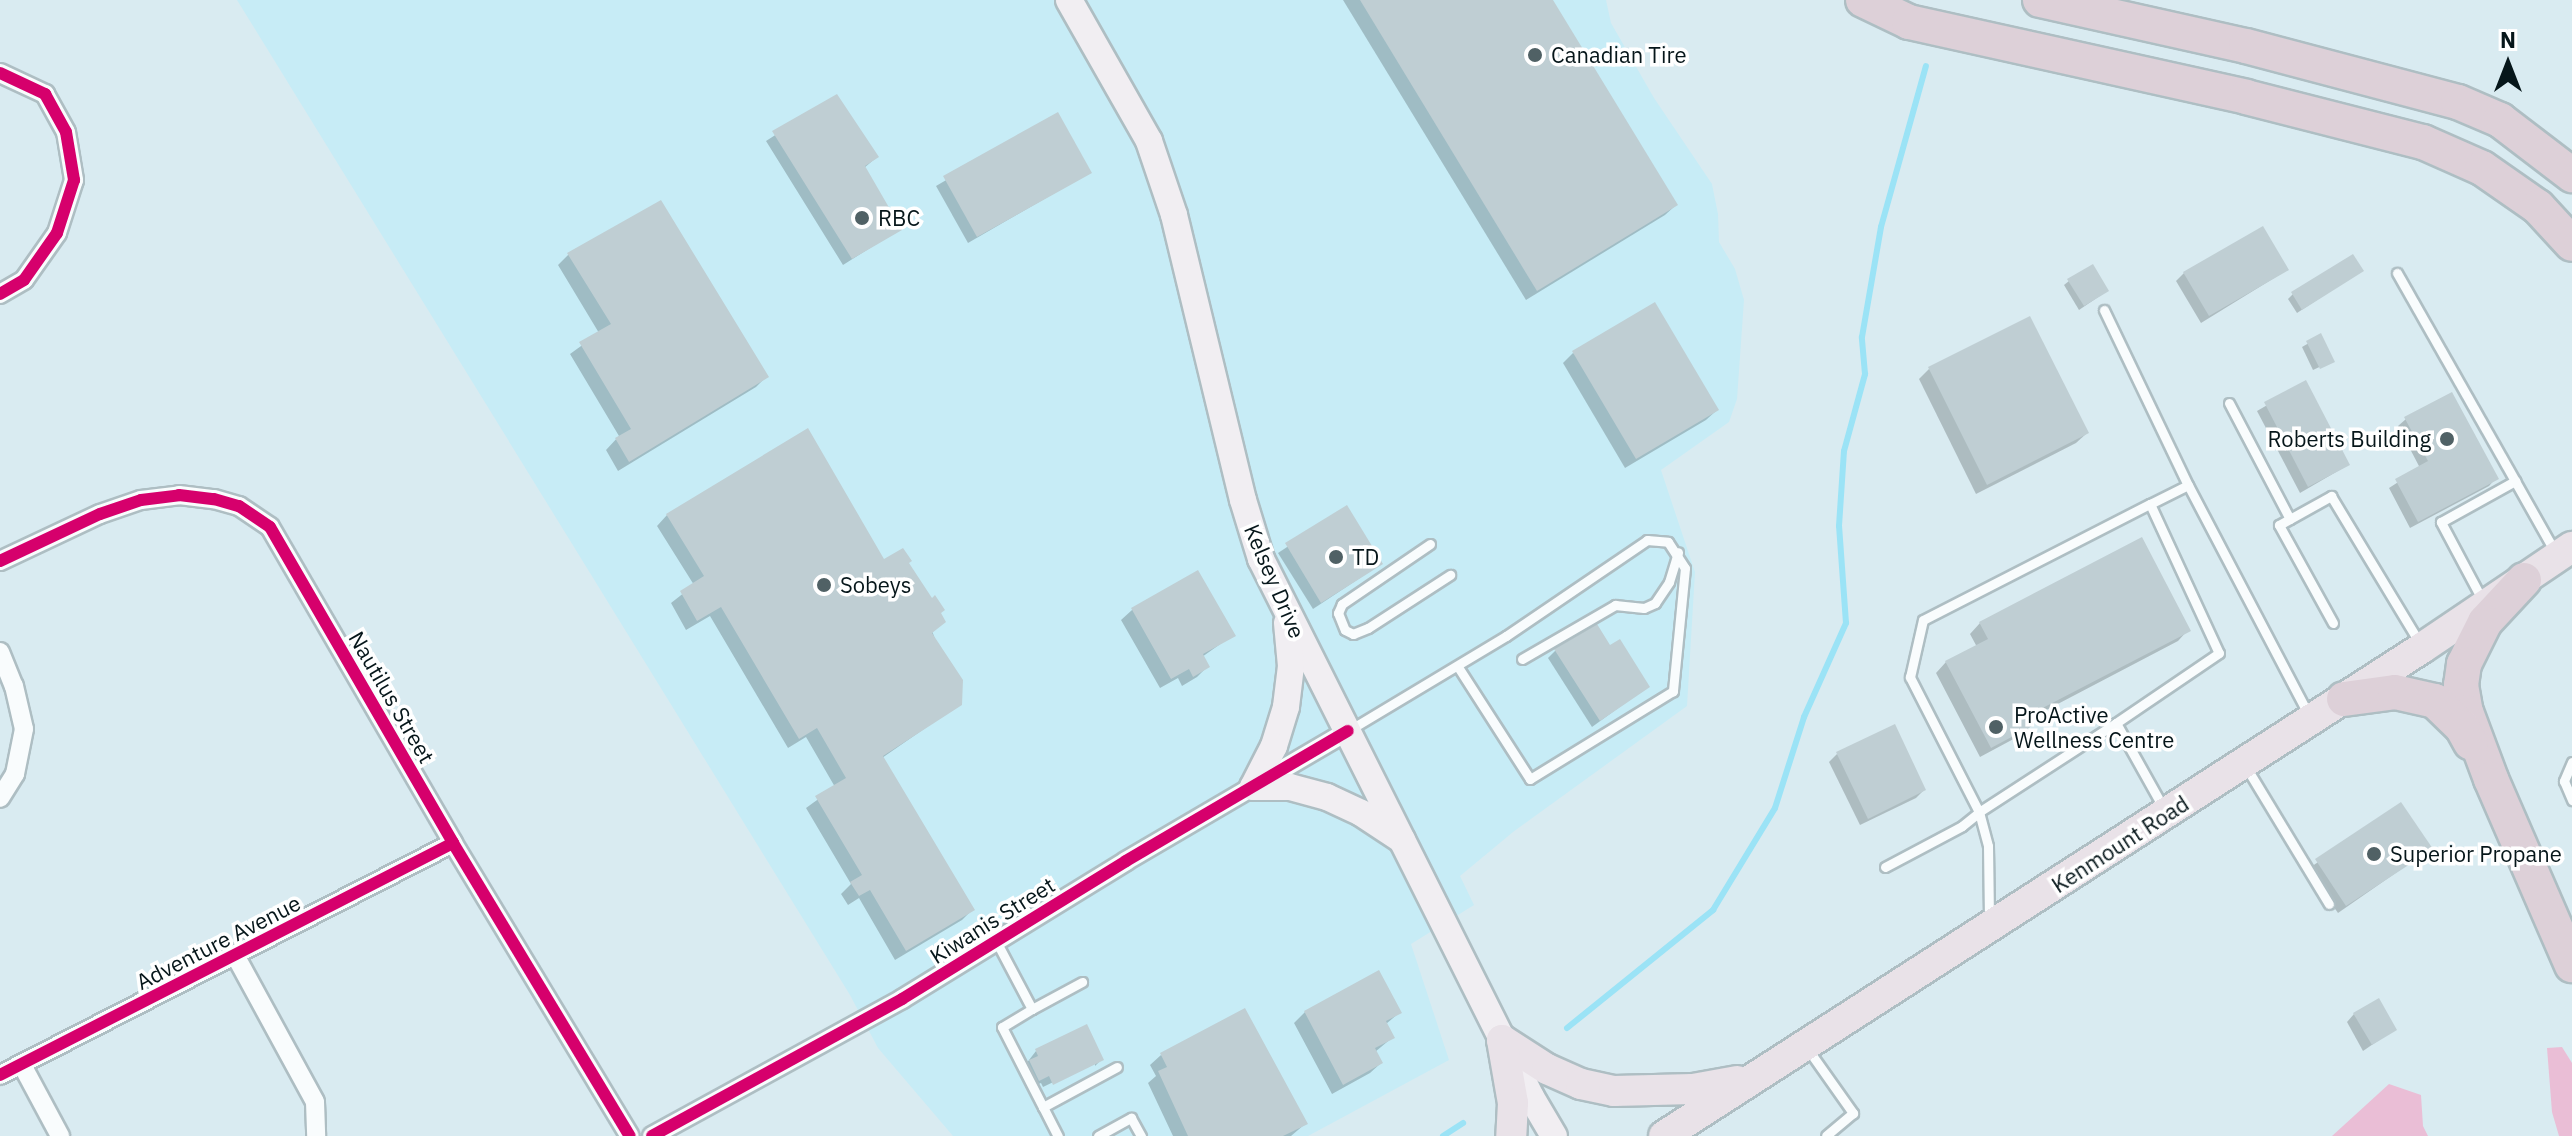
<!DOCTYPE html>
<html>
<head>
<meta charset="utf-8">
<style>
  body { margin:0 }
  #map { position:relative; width:2572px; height:1136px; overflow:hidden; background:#d9ebf1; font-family:"IBM Plex Sans",sans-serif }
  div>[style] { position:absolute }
  .built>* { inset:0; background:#c7ecf6 }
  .forest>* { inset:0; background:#eabed6 }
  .shadow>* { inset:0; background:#0003 }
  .stream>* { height:6px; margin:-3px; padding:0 3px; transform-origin:3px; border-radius:3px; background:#9be3f6 }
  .building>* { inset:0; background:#bfced3 }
  .roads { filter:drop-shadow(2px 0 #aebec3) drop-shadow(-2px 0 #aebec3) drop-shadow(0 2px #aebec3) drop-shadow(0 -2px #aebec3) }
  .service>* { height:9px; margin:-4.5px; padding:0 4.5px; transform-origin:4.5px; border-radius:4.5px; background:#f9fcfd }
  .minor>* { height:18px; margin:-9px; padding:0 9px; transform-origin:9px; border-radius:9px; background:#f9fcfd }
  .secondary>* { height:26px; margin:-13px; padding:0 13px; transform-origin:13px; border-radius:13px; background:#f1eef2 }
  .primary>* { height:30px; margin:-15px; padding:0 15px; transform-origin:15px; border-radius:15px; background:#e9e2e8 }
  .motorway>* { height:34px; margin:-17px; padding:0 17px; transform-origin:17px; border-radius:17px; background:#ddd0d8 }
  .cycleway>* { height:12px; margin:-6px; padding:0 6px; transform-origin:6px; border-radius:6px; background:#d6006c }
  .dots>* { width:22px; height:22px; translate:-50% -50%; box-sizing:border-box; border:4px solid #fff; border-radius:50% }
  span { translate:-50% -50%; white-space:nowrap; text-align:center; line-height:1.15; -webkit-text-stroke:7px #fff; paint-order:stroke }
  .poi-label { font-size:22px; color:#06161a }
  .left { translate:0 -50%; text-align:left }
  .right { translate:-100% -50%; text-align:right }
  .street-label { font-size:22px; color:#06161a }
  .north { position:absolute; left:2468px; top:24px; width:80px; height:80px; -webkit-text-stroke:6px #fff; paint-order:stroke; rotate:0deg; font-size:22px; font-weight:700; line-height:32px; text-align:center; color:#06161a }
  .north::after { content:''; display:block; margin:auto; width:28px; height:36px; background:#06161a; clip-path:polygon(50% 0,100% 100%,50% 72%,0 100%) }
</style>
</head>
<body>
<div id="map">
  <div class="built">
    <i style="clip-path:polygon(237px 0,1606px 0,1611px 23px,1654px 98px,1712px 184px,1718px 214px,1719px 242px,1735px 269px,1744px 300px,1737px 399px,1729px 422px,1661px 470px,1695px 572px,1687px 706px,1513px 832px,1460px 876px,1474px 905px,1411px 944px,1449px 1060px,1308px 1136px,953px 1136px,878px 1048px,850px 995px)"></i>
  </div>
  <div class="forest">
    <i style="clip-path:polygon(2562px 1047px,2572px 1063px,2572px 1136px,2559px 1136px,2552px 1112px,2547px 1048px)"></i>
    <i style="clip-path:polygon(2389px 1084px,2421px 1095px,2423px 1126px,2428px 1136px,2332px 1136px)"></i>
  </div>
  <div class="shadow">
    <i style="clip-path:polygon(1343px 0,1550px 0,1676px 205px,1665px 215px,1526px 300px)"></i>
    <i style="clip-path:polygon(836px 96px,877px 157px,864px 168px,900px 229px,843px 265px,766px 141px)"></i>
    <i style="clip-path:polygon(1057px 115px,1089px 173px,968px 243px,936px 186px)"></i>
    <i style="clip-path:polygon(569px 254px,767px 376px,756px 387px,618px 471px,606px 450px,619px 436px,570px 354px,599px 333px,558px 265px)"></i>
    <i style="clip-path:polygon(2287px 270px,2201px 323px,2176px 281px,2184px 273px)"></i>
    <i style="clip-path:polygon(2361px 271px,2297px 313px,2288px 299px,2293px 294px)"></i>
    <i style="clip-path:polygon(2069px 281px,2107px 291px,2079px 310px,2064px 285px)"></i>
    <i style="clip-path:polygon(2321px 336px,2330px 362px,2313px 370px,2302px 347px)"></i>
    <i style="clip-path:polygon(1573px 353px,1717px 410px,1706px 420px,1625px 468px,1563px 363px)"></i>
    <i style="clip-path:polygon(1929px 369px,2087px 433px,2076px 443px,1976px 494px,1919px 379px)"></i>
    <i style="clip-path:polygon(2305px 383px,2348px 465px,2300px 493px,2257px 411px)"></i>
    <i style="clip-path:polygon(2406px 419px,2496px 478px,2489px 486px,2410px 528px,2389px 488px,2420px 468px,2398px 426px)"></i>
    <i style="clip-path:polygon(1346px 508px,1381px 564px,1313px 609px,1278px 553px)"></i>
    <i style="clip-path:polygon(667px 515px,884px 562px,906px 563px,960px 704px,882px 758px,972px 910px,962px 920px,895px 960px,859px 898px,848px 905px,841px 894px,851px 884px,806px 808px,835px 787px,806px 737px,788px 748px,710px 616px,686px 630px,671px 603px,694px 585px,657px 526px)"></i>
    <i style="clip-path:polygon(1198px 573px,1233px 635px,1202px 657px,1208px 666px,1197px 677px,1182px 686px,1178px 678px,1160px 688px,1121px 620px,1132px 610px)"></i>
    <i style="clip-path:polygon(1980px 623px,2188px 630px,2178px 641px,2029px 719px,2032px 725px,2021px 735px,1980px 757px,1936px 673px,1946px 662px,1977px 647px,1970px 634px)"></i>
    <i style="clip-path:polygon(1610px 648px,1647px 687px,1592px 727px,1548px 658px,1555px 651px)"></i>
    <i style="clip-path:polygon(1837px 754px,1924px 790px,1916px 798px,1860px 825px,1829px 762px)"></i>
    <i style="clip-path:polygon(2401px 805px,2430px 849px,2338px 913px,2308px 869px)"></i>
    <i style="clip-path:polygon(1378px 973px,1399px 1013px,1386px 1024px,1393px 1037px,1375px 1052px,1381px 1063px,1370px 1073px,1332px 1094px,1294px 1023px,1305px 1012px)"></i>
    <i style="clip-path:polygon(2354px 1014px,2395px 1029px,2363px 1051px,2347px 1022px)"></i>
    <i style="clip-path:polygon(1036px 1051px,1101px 1060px,1095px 1066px,1095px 1062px,1043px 1087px,1041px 1083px,1031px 1087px,1022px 1069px)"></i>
    <i style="clip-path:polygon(1161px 1055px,1305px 1124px,1291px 1136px,1173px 1136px,1148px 1083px,1156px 1076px,1150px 1065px)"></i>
  </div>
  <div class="stream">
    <i style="left:1567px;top:1028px;width:188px;rotate:-38.9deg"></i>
    <i style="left:1713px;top:910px;width:119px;rotate:-58.7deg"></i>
    <i style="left:1775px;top:808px;width:96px;rotate:-72.3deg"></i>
    <i style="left:1804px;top:717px;width:103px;rotate:-65.9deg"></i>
    <i style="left:1846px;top:623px;width:97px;rotate:-94.1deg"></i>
    <i style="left:1839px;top:526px;width:75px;rotate:-86.2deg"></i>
    <i style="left:1844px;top:451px;width:80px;rotate:-74.7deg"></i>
    <i style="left:1865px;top:374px;width:37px;rotate:-95deg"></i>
    <i style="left:1862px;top:337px;width:112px;rotate:-80.2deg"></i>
    <i style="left:1881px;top:227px;width:167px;rotate:-74.4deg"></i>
    <i style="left:1443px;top:1136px;width:24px;rotate:-33deg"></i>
  </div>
  <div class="building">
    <i style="clip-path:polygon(1360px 0,1553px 0,1678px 205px,1537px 291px)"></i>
    <i style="clip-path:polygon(837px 94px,879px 157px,865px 166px,902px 230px,852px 259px,772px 131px)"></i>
    <i style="clip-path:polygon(1058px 112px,1092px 173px,977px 237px,943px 176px)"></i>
    <i style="clip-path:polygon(661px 200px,769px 377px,629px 462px,615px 438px,631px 429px,579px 342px,611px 324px,567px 253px)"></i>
    <i style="clip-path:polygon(2263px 226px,2289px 270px,2209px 316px,2183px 272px)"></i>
    <i style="clip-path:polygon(2353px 254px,2364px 271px,2302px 310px,2291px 292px)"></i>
    <i style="clip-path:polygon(2093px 264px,2109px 291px,2084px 306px,2067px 279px)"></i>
    <i style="clip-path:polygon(1655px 302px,1719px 410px,1636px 459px,1572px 351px)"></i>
    <i style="clip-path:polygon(2030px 316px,2089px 433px,1987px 485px,1928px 367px)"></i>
    <i style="clip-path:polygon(2321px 333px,2335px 362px,2320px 369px,2306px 341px)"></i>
    <i style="clip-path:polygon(2306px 380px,2350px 465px,2308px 487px,2264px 402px)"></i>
    <i style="clip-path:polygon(2452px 392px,2499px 479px,2418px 522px,2395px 479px,2428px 461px,2404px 417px)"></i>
    <i style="clip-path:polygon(808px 428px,884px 559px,903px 548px,912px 561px,909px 563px,932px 598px,935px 595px,945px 610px,941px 613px,946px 622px,932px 633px,963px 680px,962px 705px,883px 756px,975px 910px,906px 951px,870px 890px,859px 896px,850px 882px,862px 875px,815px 796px,846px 778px,817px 728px,799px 739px,721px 607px,697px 621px,680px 591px,704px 576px,666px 514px)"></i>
    <i style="clip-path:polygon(1347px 505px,1383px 564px,1321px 603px,1285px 543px)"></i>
    <i style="clip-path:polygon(2142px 537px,2191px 631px,2029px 715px,2034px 725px,1991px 748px,1945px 661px,1988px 639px,1979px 622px)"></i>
    <i style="clip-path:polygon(1198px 570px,1236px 636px,1203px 654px,1210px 667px,1193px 677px,1189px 669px,1171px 679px,1131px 608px)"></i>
    <i style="clip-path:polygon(1597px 624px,1610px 645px,1620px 639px,1650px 687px,1600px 721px,1554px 649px)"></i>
    <i style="clip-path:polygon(1895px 724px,1926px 790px,1868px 819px,1836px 752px)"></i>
    <i style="clip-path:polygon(2401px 802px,2433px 849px,2346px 906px,2315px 859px)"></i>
    <i style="clip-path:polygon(1379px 970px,1402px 1013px,1386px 1021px,1395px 1038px,1375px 1048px,1383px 1063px,1343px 1085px,1304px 1011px)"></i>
    <i style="clip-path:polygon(2379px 998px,2397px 1030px,2372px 1045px,2353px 1013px)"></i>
    <i style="clip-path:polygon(1245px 1008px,1308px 1124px,1283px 1136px,1188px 1136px,1158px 1071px,1167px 1067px,1160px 1053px)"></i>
    <i style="clip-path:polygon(1087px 1024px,1104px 1060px,1053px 1085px,1049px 1076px,1039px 1081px,1029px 1060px,1038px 1056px,1035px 1049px)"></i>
  </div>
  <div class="roads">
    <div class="service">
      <i style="left:2397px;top:273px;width:239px;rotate:60.4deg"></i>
      <i style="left:2104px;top:310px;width:194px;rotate:64.4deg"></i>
      <i style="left:2188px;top:485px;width:262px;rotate:62.3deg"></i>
      <i style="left:2229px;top:403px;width:131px;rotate:62.3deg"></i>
      <i style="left:2150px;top:504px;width:42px;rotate:-26.6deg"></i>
      <i style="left:1430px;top:544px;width:107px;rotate:145.7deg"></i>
      <i style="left:1342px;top:604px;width:10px;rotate:114deg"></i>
      <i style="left:1338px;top:613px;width:18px;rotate:68deg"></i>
      <i style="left:1345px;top:630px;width:9px;rotate:27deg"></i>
      <i style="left:1353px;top:634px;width:16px;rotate:-22deg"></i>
      <i style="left:1368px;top:628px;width:98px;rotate:-32.9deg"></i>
      <i style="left:2484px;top:603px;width:92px;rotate:-118deg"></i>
      <i style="left:2441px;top:522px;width:85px;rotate:-29deg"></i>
      <i style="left:2515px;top:481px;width:81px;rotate:60.6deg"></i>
      <i style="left:2333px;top:623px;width:112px;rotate:-118.9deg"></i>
      <i style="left:2279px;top:525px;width:60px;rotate:-29.1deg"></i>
      <i style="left:2331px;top:496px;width:174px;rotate:58.9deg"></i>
      <i style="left:1522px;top:659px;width:108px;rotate:-30.1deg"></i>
      <i style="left:1615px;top:605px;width:29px;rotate:6deg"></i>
      <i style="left:1644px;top:608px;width:12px;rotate:-24deg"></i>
      <i style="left:1655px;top:603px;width:25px;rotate:-56deg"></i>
      <i style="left:1669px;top:582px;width:31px;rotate:-73deg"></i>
      <i style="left:2116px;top:723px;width:163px;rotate:147deg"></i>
      <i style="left:1979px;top:812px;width:152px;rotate:-117.1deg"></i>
      <i style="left:1910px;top:677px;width:58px;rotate:-77.2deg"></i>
      <i style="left:1923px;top:620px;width:255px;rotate:-27.1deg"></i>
      <i style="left:2150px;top:504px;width:164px;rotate:65.2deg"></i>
      <i style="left:2219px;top:653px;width:125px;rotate:145.8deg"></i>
      <i style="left:2116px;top:723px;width:96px;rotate:60.8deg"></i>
      <i style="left:1351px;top:729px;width:181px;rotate:-31deg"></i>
      <i style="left:1506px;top:636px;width:171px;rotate:-34.2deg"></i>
      <i style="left:1647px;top:540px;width:21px;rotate:5deg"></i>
      <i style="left:1668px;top:542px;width:31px;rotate:57deg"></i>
      <i style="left:1685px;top:568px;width:124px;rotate:95.6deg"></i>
      <i style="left:1673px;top:691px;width:168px;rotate:148.4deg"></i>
      <i style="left:1530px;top:779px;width:133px;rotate:-122.7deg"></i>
      <i style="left:2572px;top:762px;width:21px;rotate:113deg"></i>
      <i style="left:2564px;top:781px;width:21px;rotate:67deg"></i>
      <i style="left:2246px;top:767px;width:160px;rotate:58.8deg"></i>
      <i style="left:1885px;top:867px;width:87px;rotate:-28deg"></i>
      <i style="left:1962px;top:826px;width:22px;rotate:-39deg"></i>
      <i style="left:1979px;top:812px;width:35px;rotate:75deg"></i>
      <i style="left:1988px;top:846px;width:72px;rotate:89.2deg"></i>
      <i style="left:996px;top:941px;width:77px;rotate:62.1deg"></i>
      <i style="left:1032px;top:1009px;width:35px;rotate:149deg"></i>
      <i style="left:1002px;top:1027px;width:90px;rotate:62.9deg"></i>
      <i style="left:1043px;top:1107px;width:84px;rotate:-28.4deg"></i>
      <i style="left:1032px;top:1009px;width:57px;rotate:-28.4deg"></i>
      <i style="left:1807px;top:1048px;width:80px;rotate:54.7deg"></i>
      <i style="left:1853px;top:1113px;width:35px;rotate:140deg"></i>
      <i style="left:1043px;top:1107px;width:33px;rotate:63deg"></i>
      <i style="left:1098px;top:1136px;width:38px;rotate:-29deg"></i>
      <i style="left:1131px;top:1118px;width:21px;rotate:61deg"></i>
    </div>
    <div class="minor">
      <i style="left:0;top:73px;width:50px;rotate:25deg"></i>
      <i style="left:45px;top:94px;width:43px;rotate:61.1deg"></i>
      <i style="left:66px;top:132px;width:49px;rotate:80.5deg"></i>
      <i style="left:74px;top:180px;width:56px;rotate:107.8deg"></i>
      <i style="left:57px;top:233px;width:57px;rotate:125.1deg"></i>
      <i style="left:24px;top:280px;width:28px;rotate:150deg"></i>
      <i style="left:0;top:561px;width:110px;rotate:-25.2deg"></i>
      <i style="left:100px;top:514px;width:43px;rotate:-18.9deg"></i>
      <i style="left:141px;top:500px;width:38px;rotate:-7deg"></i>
      <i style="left:179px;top:495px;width:35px;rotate:7deg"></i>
      <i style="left:214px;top:499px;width:26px;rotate:16deg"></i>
      <i style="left:239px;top:506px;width:37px;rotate:34deg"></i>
      <i style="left:270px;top:527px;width:365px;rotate:59.9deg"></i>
      <i style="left:453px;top:843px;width:342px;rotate:58.9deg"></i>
      <i style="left:0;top:652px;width:37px;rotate:68deg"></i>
      <i style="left:14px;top:686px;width:44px;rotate:76.9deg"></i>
      <i style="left:24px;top:729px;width:46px;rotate:101.3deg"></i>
      <i style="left:15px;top:774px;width:28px;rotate:122deg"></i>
      <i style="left:235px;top:955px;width:167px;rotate:61.4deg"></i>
      <i style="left:315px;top:1102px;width:34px;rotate:88deg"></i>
      <i style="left:22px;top:1065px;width:81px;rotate:61.8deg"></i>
      <i style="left:0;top:1075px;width:509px;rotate:-27.12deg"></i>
      <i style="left:652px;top:1136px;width:285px;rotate:-28.7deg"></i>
      <i style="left:902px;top:999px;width:263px;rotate:-31.6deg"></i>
      <i style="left:1126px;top:861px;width:257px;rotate:-30.4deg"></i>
    </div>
    <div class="secondary">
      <i style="left:1069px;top:0;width:162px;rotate:60.4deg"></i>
      <i style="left:1149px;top:141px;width:78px;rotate:71.3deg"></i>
      <i style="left:1174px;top:215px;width:293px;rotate:76.4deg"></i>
      <i style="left:1243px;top:500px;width:62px;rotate:73deg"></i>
      <i style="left:1261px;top:559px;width:602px;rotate:63.35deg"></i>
      <i style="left:1531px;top:1097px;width:45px;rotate:59.5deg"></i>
      <i style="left:1287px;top:623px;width:43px;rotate:84.7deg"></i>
      <i style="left:1291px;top:666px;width:41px;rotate:97deg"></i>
      <i style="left:1286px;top:707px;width:41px;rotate:107.1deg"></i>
      <i style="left:1274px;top:746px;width:46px;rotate:117.1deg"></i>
      <i style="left:1253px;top:787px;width:37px"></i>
      <i style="left:1290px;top:787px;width:38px;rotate:15deg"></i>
      <i style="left:1327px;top:797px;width:38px;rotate:25deg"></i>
      <i style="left:1361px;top:813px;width:49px;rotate:33.4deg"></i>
    </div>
    <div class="primary">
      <i style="left:1502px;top:1040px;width:54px;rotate:32.8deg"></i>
      <i style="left:1547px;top:1069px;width:37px;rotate:24deg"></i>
      <i style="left:1581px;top:1084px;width:34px;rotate:12deg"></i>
      <i style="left:1614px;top:1091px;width:79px;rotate:-1.5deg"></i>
      <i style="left:1693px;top:1089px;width:45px;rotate:-10.3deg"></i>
      <i style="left:1502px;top:1040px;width:64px;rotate:80.1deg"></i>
      <i style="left:1513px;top:1103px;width:33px;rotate:93deg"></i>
      <i style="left:1664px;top:1136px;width:902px;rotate:-32.77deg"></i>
      <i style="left:2422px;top:648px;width:181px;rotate:-34deg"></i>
    </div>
    <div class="motorway">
      <i style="left:1863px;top:0;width:51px;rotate:25.6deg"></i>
      <i style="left:1909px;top:22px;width:345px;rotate:12.5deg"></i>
      <i style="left:2246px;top:97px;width:183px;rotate:14.3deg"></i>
      <i style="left:2423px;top:142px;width:64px;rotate:23.8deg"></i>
      <i style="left:2482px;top:168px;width:68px;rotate:34.9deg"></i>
      <i style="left:2538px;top:207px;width:50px;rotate:47.4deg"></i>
      <i style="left:2040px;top:0;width:211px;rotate:12.6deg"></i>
      <i style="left:2246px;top:46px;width:219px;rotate:14.8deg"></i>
      <i style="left:2458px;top:102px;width:46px;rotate:23.2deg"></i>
      <i style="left:2500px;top:120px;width:91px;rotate:37.4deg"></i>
      <i style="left:2524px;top:580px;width:57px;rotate:132.9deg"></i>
      <i style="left:2485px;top:622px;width:47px;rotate:116.6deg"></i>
      <i style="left:2464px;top:664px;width:21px;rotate:98deg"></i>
      <i style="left:2461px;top:685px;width:27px;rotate:80deg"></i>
      <i style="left:2466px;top:712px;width:72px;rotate:69.5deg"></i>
      <i style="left:2491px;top:779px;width:203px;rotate:66.5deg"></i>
      <i style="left:2344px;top:699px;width:51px;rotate:-7.8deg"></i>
      <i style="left:2395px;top:692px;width:41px;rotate:12.7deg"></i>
      <i style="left:2435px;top:701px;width:37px;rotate:44deg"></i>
      <i style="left:2462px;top:727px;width:18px;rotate:61deg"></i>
    </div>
  </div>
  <div class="cycleway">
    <i style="left:0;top:73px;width:50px;rotate:25deg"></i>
    <i style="left:45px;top:94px;width:43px;rotate:61.1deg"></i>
    <i style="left:66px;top:132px;width:49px;rotate:80.5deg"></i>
    <i style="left:74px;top:180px;width:56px;rotate:107.8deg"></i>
    <i style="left:57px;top:233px;width:57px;rotate:125.1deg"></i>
    <i style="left:24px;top:280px;width:28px;rotate:150deg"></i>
    <i style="left:0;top:561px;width:110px;rotate:-25.2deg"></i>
    <i style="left:100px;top:514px;width:43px;rotate:-18.9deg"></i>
    <i style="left:141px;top:500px;width:38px;rotate:-7deg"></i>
    <i style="left:179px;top:495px;width:35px;rotate:7deg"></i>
    <i style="left:214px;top:499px;width:26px;rotate:16deg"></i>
    <i style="left:239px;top:506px;width:37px;rotate:34deg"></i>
    <i style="left:270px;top:527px;width:365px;rotate:59.9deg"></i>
    <i style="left:453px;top:843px;width:342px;rotate:58.9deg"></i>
    <i style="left:0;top:1075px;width:509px;rotate:-27.12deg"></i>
    <i style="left:652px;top:1136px;width:285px;rotate:-28.7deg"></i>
    <i style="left:902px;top:999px;width:263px;rotate:-31.6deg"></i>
    <i style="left:1126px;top:861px;width:257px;rotate:-30.4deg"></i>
  </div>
  <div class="dots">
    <i style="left:1535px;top:55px;background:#506165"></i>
    <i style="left:862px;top:218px;background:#506165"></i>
    <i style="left:2447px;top:439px;background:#506165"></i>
    <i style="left:1336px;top:557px;background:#506165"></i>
    <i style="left:824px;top:585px;background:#506165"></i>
    <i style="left:1996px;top:727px;background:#506165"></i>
    <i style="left:2374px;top:854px;background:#506165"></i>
  </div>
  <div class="poi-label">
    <span class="left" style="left:1551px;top:55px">Canadian Tire</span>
    <span class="left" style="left:878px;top:218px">RBC</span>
    <span class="right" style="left:2431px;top:439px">Roberts Building</span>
    <span class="left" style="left:1352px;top:557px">TD</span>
    <span class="left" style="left:840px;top:585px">Sobeys</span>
    <span class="left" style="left:2014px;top:727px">ProActive<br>Wellness Centre</span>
    <span class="left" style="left:2390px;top:854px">Superior Propane</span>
  </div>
  <div class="street-label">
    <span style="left:1275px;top:581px;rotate:67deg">Kelsey Drive</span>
    <span style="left:392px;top:697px;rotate:60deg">Nautilus Street</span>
    <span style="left:2120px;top:844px;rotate:-33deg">Kenmount Road</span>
    <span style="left:992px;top:920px;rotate:-32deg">Kiwanis Street</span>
    <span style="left:218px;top:942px;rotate:-27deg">Adventure Avenue</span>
  </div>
  <div class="north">N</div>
</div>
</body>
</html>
